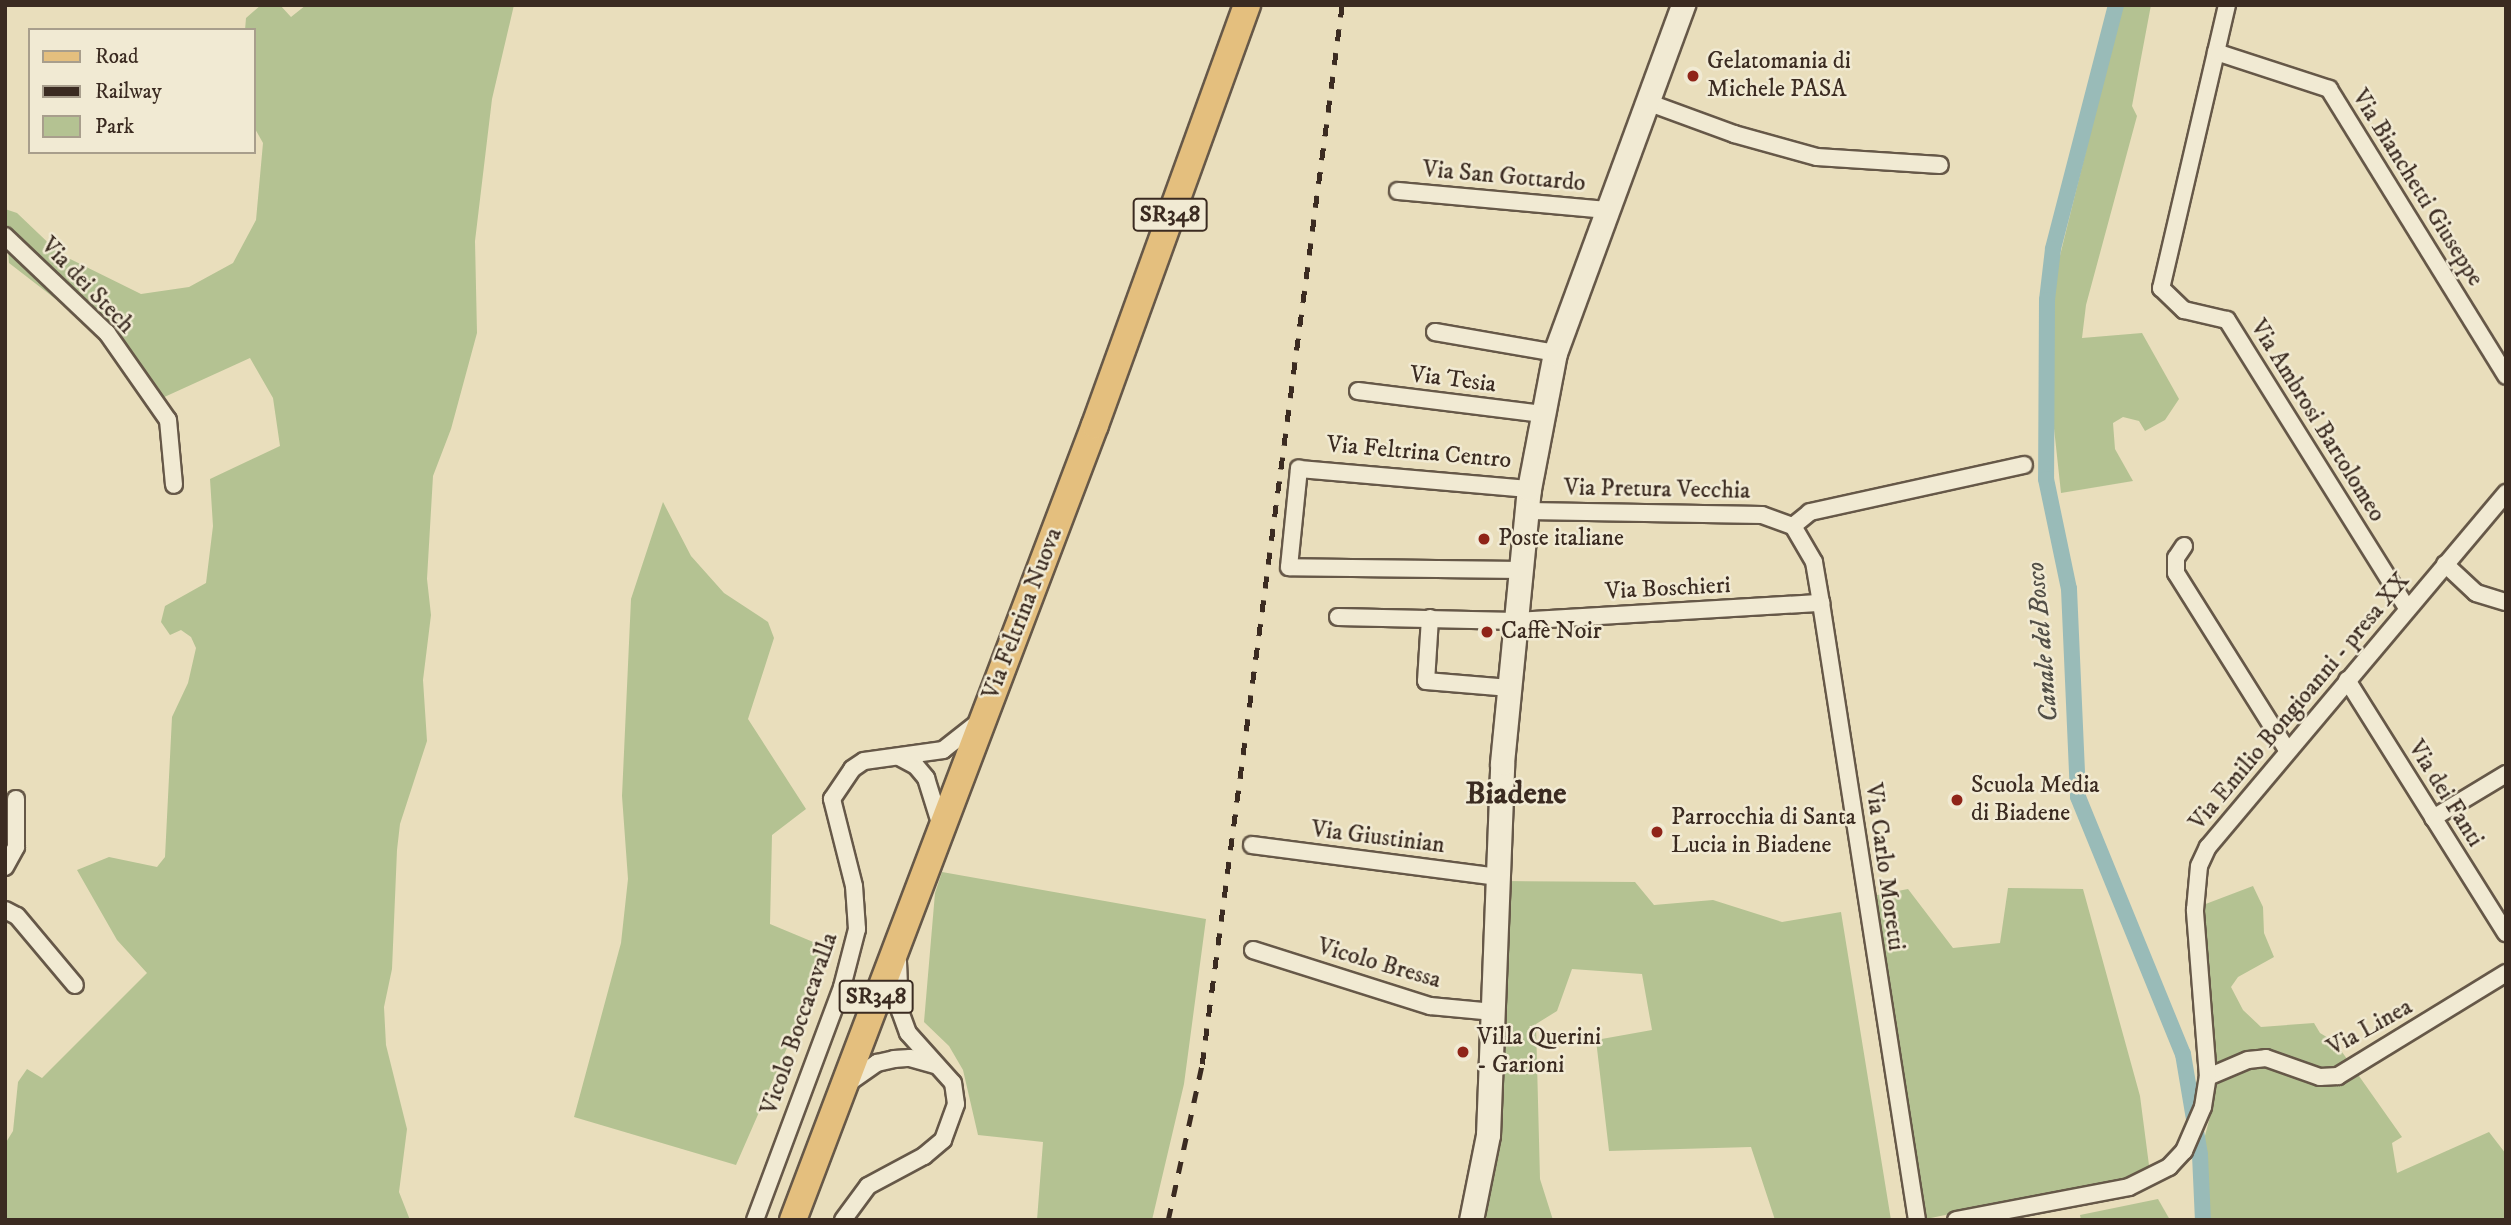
<!DOCTYPE html>
<html>
<head>
<meta charset="utf-8">
<style>
  body { margin:0 }
  #map { position:relative; width:2511px; height:1225px; overflow:hidden; background:#e9debc; font-family:"IM FELL DW Pica",serif }
  div>[style] { position:absolute }
  .green>* { inset:0; background:#b4c292 }
  .canal>* { height:16px; margin:-8px; padding:0 8px; transform-origin:8px; border-radius:8px; background:#99bbb8 }
  .roads { filter:drop-shadow(2px 0 #665848) drop-shadow(-2px 0 #665848) drop-shadow(0 2px #665848) drop-shadow(0 -2px #665848) }
  .street>* { height:16px; margin:-8px; padding:0 8px; transform-origin:8px; border-radius:8px; background:#f1ead3 }
  .secondary>* { height:23px; margin:-11.5px; padding:0 11.5px; transform-origin:11.5px; border-radius:11.5px; background:#f1ead3 }
  .primary>* { height:26px; margin:-13px; padding:0 13px; transform-origin:13px; border-radius:13px; background:#e4bf7e }
  .rail>* { height:4.5px; margin-top:-2.25px; transform-origin:0; background:repeating-linear-gradient(90deg,#3b2b21 0 12px,transparent 0 24px) }
  .dots>* { width:19px; height:19px; translate:-50% -50%; box-sizing:border-box; border:4px solid #f1ead3; border-radius:50% }
  span { translate:-50% -50%; white-space:nowrap; text-align:center; line-height:1.15; -webkit-text-stroke:5px #f1ead3; paint-order:stroke }
  .shield-label span { padding:2px 5px; background:#f1ead3; border:2px solid; border-radius:5px; -webkit-text-stroke-width:0 }
  .shield-label { font-size:23px; color:#3b2b21; font-weight:700 }
  .poi-label { font-size:24px; color:#3b2b21 }
  .left { translate:0 -50%; text-align:left }
  .street-label { font-size:24px; color:#3b2b21 }
  .water-label { font-size:26px; color:#524f47; font-style:italic }
  .district-label { font-size:32px; color:#3b2b21; font-weight:700 }
  .frame { position:absolute; inset:0; border:7px solid #3b2b21; pointer-events:none }
  .legend { position:absolute; left:28px; top:28px; width:228px; height:126px; box-sizing:border-box; background:#f1ead3; border:2px solid #a89e8c; margin:0; padding:9px 12px; list-style:none; font-size:21px; color:#3b2b21 }
  .legend li { display:flex; align-items:center; gap:14px; height:35px }
  .legend b { width:35px; border:2px solid #a89e8c }
</style>
</head>
<body>
<div id="map">
  <div class="green">
    <i style="clip-path:polygon(261px 5px,280px 5px,291px 17px,306px 5px,514px 5px,492px 99px,475px 241px,477px 333px,451px 429px,433px 476px,427px 579px,431px 615px,423px 680px,427px 741px,400px 824px,397px 850px,392px 969px,384px 1007px,386px 1045px,407px 1129px,399px 1192px,410px 1220px,5px 1220px,5px 1144px,13px 1131px,18px 1082px,27px 1069px,42px 1078px,147px 973px,117px 940px,77px 870px,109px 857px,157px 867px,165px 857px,172px 717px,188px 683px,196px 648px,191px 637px,181px 630px,170px 635px,161px 622px,165px 606px,206px 583px,213px 526px,210px 479px,280px 446px,273px 398px,250px 358px,149px 404px,136px 391px,106px 338px,9px 263px,5px 209px,17px 213px,60px 254px,141px 294px,189px 287px,233px 263px,256px 220px,263px 143px,254px 127px,254px 30px,245px 30px,246px 18px)"></i>
    <i style="clip-path:polygon(2122px 5px,2151px 5px,2132px 106px,2137px 116px,2086px 305px,2082px 338px,2142px 333px,2179px 399px,2165px 420px,2145px 431px,2139px 421px,2123px 417px,2113px 423px,2115px 449px,2133px 481px,2061px 493px,2049px 382px,2051px 292px)"></i>
    <i style="clip-path:polygon(663px 502px,691px 556px,724px 593px,768px 622px,774px 638px,748px 719px,806px 809px,772px 835px,770px 924px,830px 949px,736px 1165px,574px 1117px,621px 943px,628px 879px,622px 796px,631px 599px)"></i>
    <i style="clip-path:polygon(942px 872px,1206px 919px,1184px 1084px,1152px 1220px,1037px 1220px,1043px 1142px,978px 1135px,963px 1070px,949px 1046px,924px 1022px,935px 893px)"></i>
    <i style="clip-path:polygon(1505px 881px,1635px 882px,1654px 905px,1713px 900px,1782px 922px,1841px 912px,1891px 1220px,1775px 1220px,1751px 1147px,1609px 1151px,1596px 1040px,1652px 1030px,1642px 974px,1572px 969px,1557px 1011px,1536px 1024px,1540px 1179px,1553px 1220px,1491px 1220px,1478px 1213px)"></i>
    <i style="clip-path:polygon(2253px 886px,2263px 907px,2264px 933px,2274px 957px,2238px 977px,2231px 987px,2243px 1010px,2261px 1027px,2314px 1023px,2320px 1033px,2335px 1042px,2402px 1137px,2392px 1143px,2397px 1173px,2489px 1132px,2506px 1154px,2506px 1220px,2205px 1220px,2203px 1143px,2214px 1102px,2203px 905px)"></i>
    <i style="clip-path:polygon(2008px 888px,2083px 889px,2140px 1096px,2150px 1173px,1921px 1220px,1867px 897px,1908px 889px,1953px 948px,2000px 943px)"></i>
    <i style="clip-path:polygon(2158px 1199px,2170px 1220px,2081px 1220px,2080px 1215px)"></i>
  </div>
  <div class="canal">
    <i style="left:2116px;top:5px;width:252px;rotate:104.5deg"></i>
    <i style="left:2053px;top:249px;width:51px;rotate:96.7deg"></i>
    <i style="left:2047px;top:300px;width:179px;rotate:90.3deg"></i>
    <i style="left:2046px;top:479px;width:112px;rotate:78.2deg"></i>
    <i style="left:2069px;top:589px;width:208px;rotate:87.5deg"></i>
    <i style="left:2078px;top:797px;width:278px;rotate:67.8deg"></i>
    <i style="left:2183px;top:1054px;width:102px;rotate:80.4deg"></i>
    <i style="left:2200px;top:1155px;width:65px;rotate:87.4deg"></i>
  </div>
  <div class="roads">
    <div class="street">
      <i style="left:2227px;top:5px;width:291px;rotate:103.1deg"></i>
      <i style="left:2161px;top:288px;width:32px;rotate:44deg"></i>
      <i style="left:2184px;top:310px;width:44px;rotate:13.1deg"></i>
      <i style="left:2227px;top:320px;width:340px;rotate:58deg"></i>
      <i style="left:2216px;top:52px;width:119px;rotate:18.1deg"></i>
      <i style="left:2329px;top:89px;width:337px;rotate:58.3deg"></i>
      <i style="left:1647px;top:102px;width:93px;rotate:20.2deg"></i>
      <i style="left:1734px;top:134px;width:86px;rotate:15.5deg"></i>
      <i style="left:1817px;top:157px;width:123px;rotate:3.7deg"></i>
      <i style="left:1398px;top:191px;width:210px;rotate:5.2deg"></i>
      <i style="left:5px;top:236px;width:141px;rotate:43.6deg"></i>
      <i style="left:107px;top:333px;width:106px;rotate:55deg"></i>
      <i style="left:168px;top:420px;width:65px;rotate:84.7deg"></i>
      <i style="left:1435px;top:332px;width:122px;rotate:9.9deg"></i>
      <i style="left:1358px;top:391px;width:186px;rotate:7.1deg"></i>
      <i style="left:1528px;top:511px;width:234px;rotate:1deg"></i>
      <i style="left:1762px;top:515px;width:33px;rotate:20deg"></i>
      <i style="left:1793px;top:526px;width:42px;rotate:59.7deg"></i>
      <i style="left:1814px;top:562px;width:42px;rotate:80.3deg"></i>
      <i style="left:1821px;top:603px;width:624px;rotate:81.16deg"></i>
      <i style="left:1793px;top:526px;width:22px;rotate:-39deg"></i>
      <i style="left:1810px;top:512px;width:219px;rotate:-12.4deg"></i>
      <i style="left:2184px;top:546px;width:14px;rotate:124deg"></i>
      <i style="left:2176px;top:558px;width:15px;rotate:90deg"></i>
      <i style="left:2176px;top:573px;width:209px;rotate:57.9deg"></i>
      <i style="left:2445px;top:564px;width:42px;rotate:43.1deg"></i>
      <i style="left:2476px;top:593px;width:31px;rotate:17deg"></i>
      <i style="left:1521px;top:570px;width:232px;rotate:-179.3deg"></i>
      <i style="left:1289px;top:567px;width:99px;rotate:-84.2deg"></i>
      <i style="left:1299px;top:469px;width:231px;rotate:5deg"></i>
      <i style="left:1338px;top:617px;width:178px;rotate:1.3deg"></i>
      <i style="left:1516px;top:621px;width:306px;rotate:-3.4deg"></i>
      <i style="left:1430px;top:618px;width:63px;rotate:93.6deg"></i>
      <i style="left:1426px;top:681px;width:84px;rotate:4.8deg"></i>
      <i style="left:2347px;top:680px;width:299px;rotate:57.9deg"></i>
      <i style="left:899px;top:757px;width:19px;rotate:28deg"></i>
      <i style="left:916px;top:766px;width:16px;rotate:50deg"></i>
      <i style="left:926px;top:778px;width:47px;rotate:72.7deg"></i>
      <i style="left:2433px;top:818px;width:85px;rotate:-31.1deg"></i>
      <i style="left:1252px;top:845px;width:248px;rotate:7.4deg"></i>
      <i style="left:5px;top:867px;width:23px;rotate:-61deg"></i>
      <i style="left:16px;top:847px;width:48px;rotate:-90deg"></i>
      <i style="left:5px;top:910px;width:13px;rotate:27deg"></i>
      <i style="left:17px;top:916px;width:90px;rotate:50deg"></i>
      <i style="left:1253px;top:950px;width:186px;rotate:17.6deg"></i>
      <i style="left:1430px;top:1006px;width:64px;rotate:5.4deg"></i>
      <i style="left:2208px;top:1077px;width:43px;rotate:-23deg"></i>
      <i style="left:2248px;top:1060px;width:18px;rotate:-6deg"></i>
      <i style="left:2266px;top:1058px;width:57px;rotate:19.4deg"></i>
      <i style="left:2320px;top:1077px;width:18px;rotate:-3deg"></i>
      <i style="left:2338px;top:1076px;width:197px;rotate:-31.5deg"></i>
      <i style="left:847px;top:1084px;width:37px;rotate:-35deg"></i>
      <i style="left:877px;top:1063px;width:17px;rotate:-13deg"></i>
      <i style="left:894px;top:1059px;width:16px;rotate:-4deg"></i>
      <i style="left:910px;top:1058px;width:26px;rotate:16deg"></i>
      <i style="left:755px;top:1220px;width:249px;rotate:-69.5deg"></i>
      <i style="left:842px;top:987px;width:60px;rotate:-75.5deg"></i>
      <i style="left:857px;top:929px;width:43px;rotate:-94deg"></i>
      <i style="left:854px;top:886px;width:90px;rotate:-104.2deg"></i>
      <i style="left:832px;top:799px;width:36px;rotate:-56deg"></i>
      <i style="left:852px;top:769px;width:14px;rotate:-34deg"></i>
      <i style="left:864px;top:761px;width:80px;rotate:-7.9deg"></i>
      <i style="left:943px;top:750px;width:42px;rotate:-38.2deg"></i>
      <i style="left:843px;top:1220px;width:42px;rotate:-53.7deg"></i>
      <i style="left:868px;top:1186px;width:64px;rotate:-28.2deg"></i>
      <i style="left:924px;top:1156px;width:25px;rotate:-40deg"></i>
      <i style="left:943px;top:1140px;width:38px;rotate:-70deg"></i>
      <i style="left:956px;top:1104px;width:21px;rotate:-98deg"></i>
      <i style="left:953px;top:1083px;width:67px;rotate:-132deg"></i>
      <i style="left:908px;top:1033px;width:23px;rotate:-110deg"></i>
      <i style="left:900px;top:1011px;width:49px;rotate:-92.3deg"></i>
      <i style="left:1956px;top:1220px;width:176px;rotate:-10.8deg"></i>
      <i style="left:2129px;top:1187px;width:45px;rotate:-26.6deg"></i>
      <i style="left:2169px;top:1167px;width:22px;rotate:-47deg"></i>
      <i style="left:2184px;top:1151px;width:48px;rotate:-66.6deg"></i>
      <i style="left:2203px;top:1107px;width:30px;rotate:-81deg"></i>
      <i style="left:2208px;top:1077px;width:168px;rotate:-94.5deg"></i>
      <i style="left:2195px;top:910px;width:44px;rotate:-84.8deg"></i>
      <i style="left:2199px;top:866px;width:21px;rotate:-65deg"></i>
      <i style="left:2208px;top:847px;width:463px;rotate:-49.9deg"></i>
    </div>
    <div class="secondary">
      <i style="left:1471px;top:1220px;width:87px;rotate:-78.7deg"></i>
      <i style="left:1488px;top:1135px;width:372px;rotate:-87.8deg"></i>
      <i style="left:1502px;top:763px;width:275px;rotate:-84.4deg"></i>
      <i style="left:1529px;top:489px;width:138px;rotate:-79.2deg"></i>
      <i style="left:1555px;top:353px;width:371px;rotate:-69.8deg"></i>
    </div>
    <div class="primary">
      <i style="left:793px;top:1220px;width:850px;rotate:-69.2deg"></i>
      <i style="left:1095px;top:425px;width:447px;rotate:-70.1deg"></i>
    </div>
  </div>
  <div class="rail">
    <i style="left:1168px;top:1220px;width:160px;rotate:-77.7deg"></i>
    <i style="left:1202px;top:1064px;width:1068px;rotate:-82.47deg"></i>
  </div>
  <div class="dots">
    <i style="left:1693px;top:76px;background:#8f2418"></i>
    <i style="left:1484px;top:539px;background:#8f2418"></i>
    <i style="left:1487px;top:632px;background:#8f2418"></i>
    <i style="left:1957px;top:800px;background:#8f2418"></i>
    <i style="left:1657px;top:832px;background:#8f2418"></i>
    <i style="left:1463px;top:1052px;background:#8f2418"></i>
  </div>
  <div class="shield-label">
    <span style="left:1170px;top:215px">SR348</span>
    <span style="left:876px;top:997px">SR348</span>
  </div>
  <div class="poi-label">
    <span class="left" style="left:1707px;top:76px">Gelatomania di<br>Michele PASA</span>
    <span class="left" style="left:1498px;top:539px">Poste italiane</span>
    <span class="left" style="left:1501px;top:632px">Caffè Noir</span>
    <span class="left" style="left:1971px;top:800px">Scuola Media<br>di Biadene</span>
    <span class="left" style="left:1671px;top:832px">Parrocchia di Santa<br>Lucia in Biadene</span>
    <span class="left" style="left:1477px;top:1052px">Villa Querini<br>- Garioni</span>
  </div>
  <div class="street-label">
    <span style="left:1504px;top:177px;rotate:5deg">Via San Gottardo</span>
    <span style="left:2417px;top:188px;rotate:58deg">Via Bianchetti Giuseppe</span>
    <span style="left:87px;top:286px;rotate:46deg">Via dei Stech</span>
    <span style="left:1453px;top:380px;rotate:7deg">Via Tesia</span>
    <span style="left:2317px;top:421px;rotate:58deg">Via Ambrosi Bartolomeo</span>
    <span style="left:1419px;top:453px;rotate:5deg">Via Feltrina Centro</span>
    <span style="left:1657px;top:490px;rotate:1deg">Via Pretura Vecchia</span>
    <span style="left:1668px;top:589px;rotate:-3deg">Via Boschieri</span>
    <span style="left:1023px;top:614px;rotate:-69deg">Via Feltrina Nuova</span>
    <span style="left:2300px;top:702px;rotate:-50deg">Via Emilio Bongioanni - presa XX</span>
    <span style="left:2445px;top:794px;rotate:58deg">Via dei Fanti</span>
    <span style="left:1378px;top:838px;rotate:7deg">Via Giustinian</span>
    <span style="left:1884px;top:867px;rotate:82deg">Via Carlo Moretti</span>
    <span style="left:1379px;top:964px;rotate:16deg">Vicolo Bressa</span>
    <span style="left:800px;top:1024px;rotate:-71deg">Vicolo Boccacavalla</span>
    <span style="left:2370px;top:1028px;rotate:-29deg">Via Linea</span>
  </div>
  <div class="water-label">
    <span style="left:2043px;top:642px;rotate:-95deg">Canale del Bosco</span>
  </div>
  <div class="district-label">
    <span style="left:1516px;top:794px">Biadene</span>
  </div>
  <div class="frame"></div>
  <ul class="legend">
  <li><b style="height:9px;background:#e4bf7e"></b>Road</li>
  <li><b style="height:9px;background:#3b2b21"></b>Railway</li>
  <li><b style="height:19px;background:#b4c292"></b>Park</li>
  </ul>
</div>
</body>
</html>
